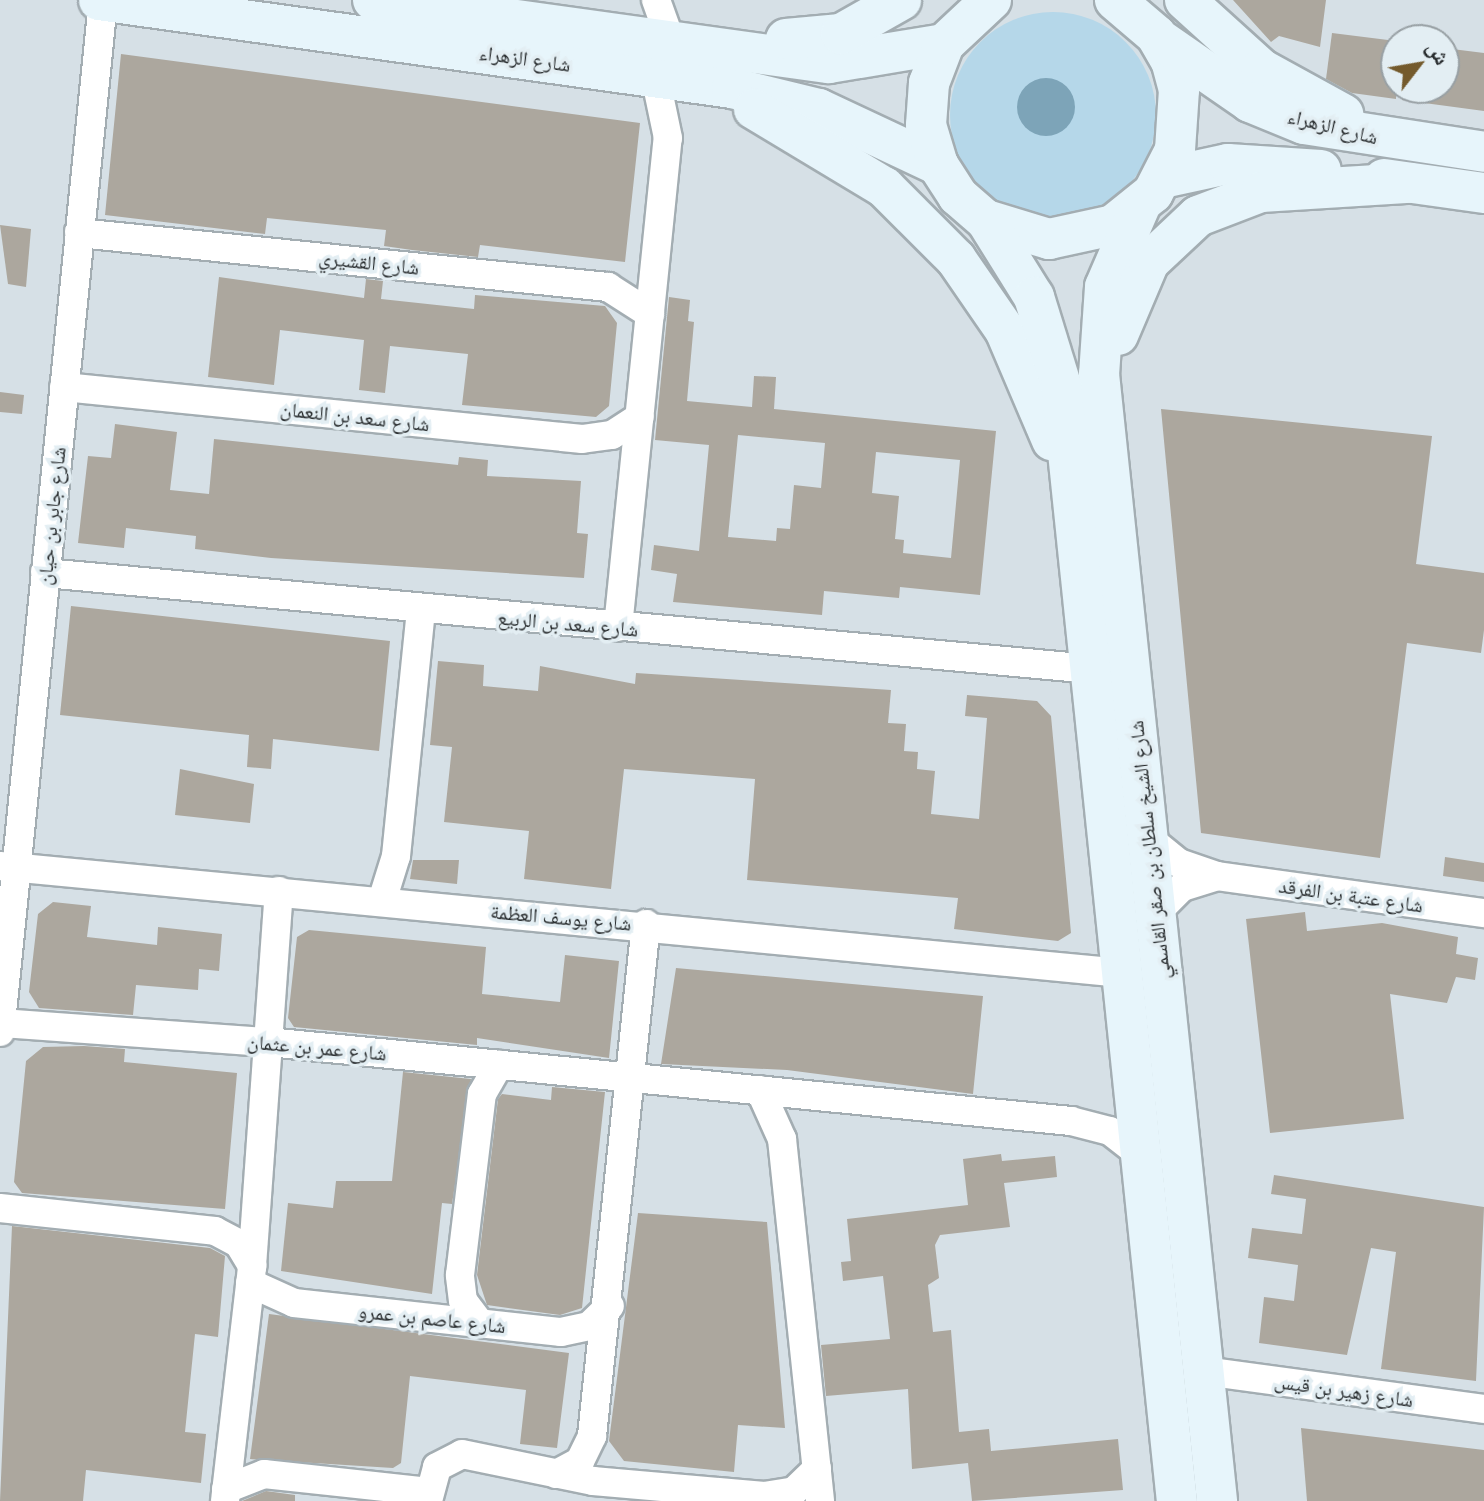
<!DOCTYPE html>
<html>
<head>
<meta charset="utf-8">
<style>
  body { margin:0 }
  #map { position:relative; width:1484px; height:1501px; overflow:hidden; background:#d6e0e6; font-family:Mulish,"Noto Naskh Arabic",sans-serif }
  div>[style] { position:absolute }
  .green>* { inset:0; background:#b5d7e9 }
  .round { border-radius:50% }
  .water>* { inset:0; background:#7da4b8 }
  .building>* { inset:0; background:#aca79e }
  .roads { filter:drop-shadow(2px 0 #a3adb2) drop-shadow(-2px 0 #a3adb2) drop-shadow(0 2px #a3adb2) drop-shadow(0 -2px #a3adb2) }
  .minor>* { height:28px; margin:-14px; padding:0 14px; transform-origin:14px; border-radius:14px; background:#fff }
  .secondary>* { height:40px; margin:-20px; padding:0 20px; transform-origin:20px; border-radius:20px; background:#e7f5fb }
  span { translate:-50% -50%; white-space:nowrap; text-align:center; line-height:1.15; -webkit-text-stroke:7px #e3eef3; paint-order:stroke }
  .street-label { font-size:20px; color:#272b2d }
  .north { position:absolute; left:1380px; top:24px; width:80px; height:80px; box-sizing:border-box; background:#e3eef3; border:2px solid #98a0a4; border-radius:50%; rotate:59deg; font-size:22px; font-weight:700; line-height:32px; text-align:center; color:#272b2d }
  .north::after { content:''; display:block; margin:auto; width:28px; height:36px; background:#745a2c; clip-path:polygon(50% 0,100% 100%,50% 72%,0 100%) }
</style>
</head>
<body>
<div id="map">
  <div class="green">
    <i class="round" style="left:950px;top:12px;width:206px;height:206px"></i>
  </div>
  <div class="water">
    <i class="round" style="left:1017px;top:78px;width:58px;height:58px"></i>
  </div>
  <div class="building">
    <i style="clip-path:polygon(1233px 0,1326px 0,1320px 47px,1279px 36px,1271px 42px)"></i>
    <i style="clip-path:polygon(1332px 33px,1396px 41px,1396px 99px,1352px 93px,1326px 79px)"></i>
    <i style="clip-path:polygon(1444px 48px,1484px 53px,1484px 111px,1402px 100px,1403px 88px,1444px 88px)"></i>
    <i style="clip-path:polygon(121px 54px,640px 123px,625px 262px,480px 245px,478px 257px,412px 250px,384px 246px,386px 230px,267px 218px,265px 234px,105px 215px)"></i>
    <i style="clip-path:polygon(0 225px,31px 229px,26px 287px,8px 284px)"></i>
    <i style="clip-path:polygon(219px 277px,364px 298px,366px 279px,383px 281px,381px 299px,474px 309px,475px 295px,605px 306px,617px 323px,609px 406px,596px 417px,462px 405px,468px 354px,390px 346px,385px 393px,359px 390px,364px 340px,280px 330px,274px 385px,208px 377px)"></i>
    <i style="clip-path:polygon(evenodd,669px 297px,690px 300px,688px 321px,694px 322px,687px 401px,752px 407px,754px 376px,776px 377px,774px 409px,996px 431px,980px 595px,900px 587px,899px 598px,824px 591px,822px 615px,673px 602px,677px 574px,651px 570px,654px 545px,699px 551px,709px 445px,655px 440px,669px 297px,738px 435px,825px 443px,821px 488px,794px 485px,790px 529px,777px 528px,776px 541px,728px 537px,738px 435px,669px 297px,876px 452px,960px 460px,951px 558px,903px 553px,904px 540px,895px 539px,899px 496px,872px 493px,876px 452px)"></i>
    <i style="clip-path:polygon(0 392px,24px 395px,22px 414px,0 412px)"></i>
    <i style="clip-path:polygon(1161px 409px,1432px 436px,1416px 564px,1484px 573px,1484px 630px,1481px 653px,1407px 643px,1380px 858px,1201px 833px)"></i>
    <i style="clip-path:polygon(115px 424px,177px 432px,170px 490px,209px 494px,214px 439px,458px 465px,459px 457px,488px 460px,487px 476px,581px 481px,577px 533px,588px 534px,584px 578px,271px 558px,195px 549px,196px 536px,126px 528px,124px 548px,78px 543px,88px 456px,111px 458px)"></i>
    <i style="clip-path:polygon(71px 606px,390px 641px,379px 751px,273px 739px,271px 769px,247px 767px,249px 735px,60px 715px)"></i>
    <i style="clip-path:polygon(438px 661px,484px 665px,483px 686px,538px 691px,540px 666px,635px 684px,636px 673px,891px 690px,888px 723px,906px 724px,904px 751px,918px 752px,917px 769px,935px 771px,931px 814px,979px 819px,987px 718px,965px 716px,967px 695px,1037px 701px,1051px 716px,1071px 933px,1058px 941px,954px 929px,958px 898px,747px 880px,755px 779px,624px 769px,611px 889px,524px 879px,529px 831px,444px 822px,452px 747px,430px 745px)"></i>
    <i style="clip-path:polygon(180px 769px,254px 784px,250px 823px,175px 815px)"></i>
    <i style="clip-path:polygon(1445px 857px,1484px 863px,1484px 882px,1443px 876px)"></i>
    <i style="clip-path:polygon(413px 860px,459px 860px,457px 884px,410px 879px)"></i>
    <i style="clip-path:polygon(53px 902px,91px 906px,87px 937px,157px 945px,158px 927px,222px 934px,219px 971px,199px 969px,198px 990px,136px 985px,133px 1015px,39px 1008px,29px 992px,38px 914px)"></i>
    <i style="clip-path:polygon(1305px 912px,1307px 931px,1382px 923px,1458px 937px,1456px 954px,1478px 958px,1475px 980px,1456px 977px,1447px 1003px,1390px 994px,1404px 1119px,1270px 1133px,1246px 919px)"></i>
    <i style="clip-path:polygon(309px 930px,486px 947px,482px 994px,560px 1002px,565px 955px,619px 961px,609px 1058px,477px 1038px,477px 1045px,294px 1027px,288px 1018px,297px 937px)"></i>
    <i style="clip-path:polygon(676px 968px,983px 996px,973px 1094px,787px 1070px,661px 1064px)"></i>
    <i style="clip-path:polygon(84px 1046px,125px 1049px,124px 1062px,237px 1073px,225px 1209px,22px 1193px,14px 1182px,26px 1061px,43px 1047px)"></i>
    <i style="clip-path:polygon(403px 1072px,471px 1079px,452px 1204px,442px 1203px,432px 1294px,281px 1271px,288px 1203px,333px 1208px,336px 1181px,392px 1181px)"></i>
    <i style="clip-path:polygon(552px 1087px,605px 1092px,582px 1308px,560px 1315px,487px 1305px,477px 1275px,498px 1099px,502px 1094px,551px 1100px)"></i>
    <i style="clip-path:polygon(1001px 1154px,1002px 1161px,1055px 1156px,1057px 1177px,1004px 1183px,1010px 1227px,940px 1235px,935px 1245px,939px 1278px,928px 1285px,933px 1332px,951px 1330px,959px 1432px,989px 1429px,991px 1451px,1118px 1439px,1123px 1490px,972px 1501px,968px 1463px,912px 1469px,908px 1389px,826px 1396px,821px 1345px,890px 1339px,883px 1276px,843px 1281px,841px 1262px,851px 1261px,847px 1219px,968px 1205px,963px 1159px)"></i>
    <i style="clip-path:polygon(1274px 1175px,1484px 1207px,1476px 1381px,1381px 1369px,1396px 1252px,1371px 1248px,1347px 1355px,1259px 1343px,1264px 1297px,1294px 1301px,1298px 1265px,1248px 1258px,1252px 1228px,1302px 1234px,1306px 1199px,1271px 1194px)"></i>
    <i style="clip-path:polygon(638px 1213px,767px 1222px,785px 1428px,738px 1425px,734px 1472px,624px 1461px,609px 1441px)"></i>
    <i style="clip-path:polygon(12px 1226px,210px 1248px,225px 1256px,218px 1337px,195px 1334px,185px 1432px,206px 1434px,201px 1483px,86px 1470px,83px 1501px,0 1501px)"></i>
    <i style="clip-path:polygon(269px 1314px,569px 1353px,557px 1448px,520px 1444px,526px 1390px,410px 1376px,401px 1463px,393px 1468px,250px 1459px)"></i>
    <i style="clip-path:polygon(1301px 1428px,1484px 1450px,1484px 1501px,1307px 1501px)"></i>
    <i style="clip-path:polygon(266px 1491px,295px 1495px,295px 1501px,242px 1501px)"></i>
  </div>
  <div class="roads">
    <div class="minor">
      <i style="left:656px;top:0;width:41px;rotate:70.3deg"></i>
      <i style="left:79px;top:233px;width:532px;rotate:5.83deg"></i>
      <i style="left:608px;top:287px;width:50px;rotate:32.7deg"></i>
      <i style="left:64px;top:387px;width:521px;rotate:5.73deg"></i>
      <i style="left:582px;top:439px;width:30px;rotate:-8deg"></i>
      <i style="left:612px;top:435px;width:33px;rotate:-33deg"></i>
      <i style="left:45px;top:573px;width:1050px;rotate:5.24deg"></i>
      <i style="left:618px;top:627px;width:492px;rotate:-84.2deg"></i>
      <i style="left:668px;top:138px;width:63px;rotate:-101.8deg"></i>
      <i style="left:1148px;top:838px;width:40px;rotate:39deg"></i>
      <i style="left:1179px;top:863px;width:40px;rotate:18.9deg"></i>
      <i style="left:1217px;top:876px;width:270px;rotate:7.9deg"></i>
      <i style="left:0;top:866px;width:1127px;rotate:5.45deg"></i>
      <i style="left:382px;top:901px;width:47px;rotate:-72.7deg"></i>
      <i style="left:396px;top:856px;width:248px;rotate:-84.2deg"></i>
      <i style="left:1156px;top:913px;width:37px;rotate:-45deg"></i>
      <i style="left:1182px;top:887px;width:37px;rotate:-17deg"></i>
      <i style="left:1px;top:1023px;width:268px;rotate:4.1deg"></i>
      <i style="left:268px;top:1042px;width:807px;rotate:5.62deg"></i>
      <i style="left:1071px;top:1121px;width:40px;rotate:14.4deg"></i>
      <i style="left:1110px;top:1131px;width:39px;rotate:38deg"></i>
      <i style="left:0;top:1032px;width:1036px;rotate:-84.29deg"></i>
      <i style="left:760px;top:1090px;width:54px;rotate:65.8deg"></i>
      <i style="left:782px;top:1139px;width:364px;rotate:84deg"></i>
      <i style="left:0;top:1208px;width:216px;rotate:6.1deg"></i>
      <i style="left:215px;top:1231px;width:27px;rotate:28deg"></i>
      <i style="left:239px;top:1244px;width:26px;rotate:59deg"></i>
      <i style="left:250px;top:1283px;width:48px;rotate:24.4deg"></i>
      <i style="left:294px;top:1303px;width:269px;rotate:6.2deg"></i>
      <i style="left:561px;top:1332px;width:29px;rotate:-12deg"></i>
      <i style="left:589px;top:1326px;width:29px;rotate:-44deg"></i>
      <i style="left:479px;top:1322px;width:26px;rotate:-127deg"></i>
      <i style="left:463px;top:1301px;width:26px;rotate:-97deg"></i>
      <i style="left:460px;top:1275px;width:182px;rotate:-83.1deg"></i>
      <i style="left:482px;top:1094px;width:34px;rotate:-60deg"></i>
      <i style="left:1204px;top:1371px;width:283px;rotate:7.7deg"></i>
      <i style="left:556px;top:1474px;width:27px;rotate:-28deg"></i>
      <i style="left:580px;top:1461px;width:28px;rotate:-64deg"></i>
      <i style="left:592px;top:1436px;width:515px;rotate:-83.98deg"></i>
      <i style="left:226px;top:1489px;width:41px;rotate:-21.5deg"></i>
      <i style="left:264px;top:1474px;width:166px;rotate:6.2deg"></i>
      <i style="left:225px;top:1501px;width:237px;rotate:-83.4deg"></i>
      <i style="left:252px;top:1266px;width:376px;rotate:-85.9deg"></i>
      <i style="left:428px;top:1501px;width:35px;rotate:-75deg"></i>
      <i style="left:437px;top:1467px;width:28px;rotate:-27deg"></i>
      <i style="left:462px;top:1454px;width:134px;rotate:11.6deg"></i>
      <i style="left:593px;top:1481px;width:172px;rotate:5deg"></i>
      <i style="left:764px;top:1496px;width:30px;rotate:-9deg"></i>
      <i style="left:794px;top:1491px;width:32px;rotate:-44deg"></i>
    </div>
    <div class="secondary">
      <i style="left:99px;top:0;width:639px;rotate:7.91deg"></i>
      <i style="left:732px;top:88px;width:89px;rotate:13.6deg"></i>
      <i style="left:819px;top:109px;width:132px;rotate:25.2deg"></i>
      <i style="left:373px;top:0;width:460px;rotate:7.9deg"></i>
      <i style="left:829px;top:63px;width:117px;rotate:-9.4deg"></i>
      <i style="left:991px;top:0;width:64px;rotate:136.9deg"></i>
      <i style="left:944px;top:44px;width:42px;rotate:111deg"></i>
      <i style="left:929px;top:83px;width:42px;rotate:94.1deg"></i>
      <i style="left:926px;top:125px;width:42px;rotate:73.3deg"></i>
      <i style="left:938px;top:165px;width:37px;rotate:57deg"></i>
      <i style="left:958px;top:196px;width:37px;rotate:41deg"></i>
      <i style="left:986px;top:220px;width:66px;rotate:16.8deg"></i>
      <i style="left:1049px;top:239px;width:66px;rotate:-12.3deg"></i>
      <i style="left:1113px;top:225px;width:51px;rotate:-38.7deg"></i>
      <i style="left:1153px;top:193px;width:48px;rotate:-62.9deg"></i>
      <i style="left:1175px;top:150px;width:60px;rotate:-86.2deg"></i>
      <i style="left:1179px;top:90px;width:30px;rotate:-105deg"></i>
      <i style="left:1171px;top:61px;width:30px;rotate:-120deg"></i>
      <i style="left:1156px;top:35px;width:54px;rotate:-139.5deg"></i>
      <i style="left:1185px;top:0;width:103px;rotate:42.2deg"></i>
      <i style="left:1261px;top:69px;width:94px;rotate:28.8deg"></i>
      <i style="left:786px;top:39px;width:55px;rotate:-5.2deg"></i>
      <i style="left:841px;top:34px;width:69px;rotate:-29.5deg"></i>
      <i style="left:1162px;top:41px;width:107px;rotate:34.7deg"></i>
      <i style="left:1250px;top:102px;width:58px;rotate:22.2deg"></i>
      <i style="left:1304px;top:124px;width:182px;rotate:8.8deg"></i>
      <i style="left:754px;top:109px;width:152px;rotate:31deg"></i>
      <i style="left:884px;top:187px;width:102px;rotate:45deg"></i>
      <i style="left:956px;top:259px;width:86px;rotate:55.4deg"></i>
      <i style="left:1005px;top:330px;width:120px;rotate:66.9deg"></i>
      <i style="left:1163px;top:178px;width:66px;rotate:-12.2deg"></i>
      <i style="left:1228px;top:164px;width:93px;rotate:3.7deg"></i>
      <i style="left:1384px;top:179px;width:101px;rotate:8deg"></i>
      <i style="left:1140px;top:206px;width:88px;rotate:113.4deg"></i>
      <i style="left:1105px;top:287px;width:87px;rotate:93.9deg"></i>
      <i style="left:1099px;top:374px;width:1133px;rotate:84.02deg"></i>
      <i style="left:986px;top:220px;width:91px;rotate:58.1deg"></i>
      <i style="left:1034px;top:297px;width:92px;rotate:72.9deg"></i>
      <i style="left:1061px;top:385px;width:1122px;rotate:84.07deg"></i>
      <i style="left:1118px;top:335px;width:79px;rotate:-67deg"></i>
      <i style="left:1149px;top:262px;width:67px;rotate:-43.2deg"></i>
      <i style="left:1198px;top:216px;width:67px;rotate:-20.9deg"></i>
      <i style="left:1261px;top:192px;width:149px;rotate:-3.5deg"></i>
    </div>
  </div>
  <div class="street-label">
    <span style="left:525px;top:58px;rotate:8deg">شارع الزهراء</span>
    <span style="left:1333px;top:126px;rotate:14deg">شارع الزهراء</span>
    <span style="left:369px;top:262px;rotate:6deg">شارع القشيري</span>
    <span style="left:355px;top:416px;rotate:6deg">شارع سعد بن النعمان</span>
    <span style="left:51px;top:516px;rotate:-84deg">شارع جابر بن حيان</span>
    <span style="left:568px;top:623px;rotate:5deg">شارع سعد بن الربيع</span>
    <span style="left:1149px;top:850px;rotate:-96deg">شارع الشيخ سلطان بن صقر القاسمي</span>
    <span style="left:1351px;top:895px;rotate:8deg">شارع عتبة بن الفرقد</span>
    <span style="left:561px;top:917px;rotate:5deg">شارع يوسف العظمة</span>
    <span style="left:317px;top:1047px;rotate:5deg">شارع عمر بن عثمان</span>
    <span style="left:432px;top:1318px;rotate:6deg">شارع عاصم بن عمرو</span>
    <span style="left:1344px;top:1390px;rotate:8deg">شارع زهير بن قيس</span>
  </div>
  <div class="north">ش</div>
</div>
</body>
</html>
